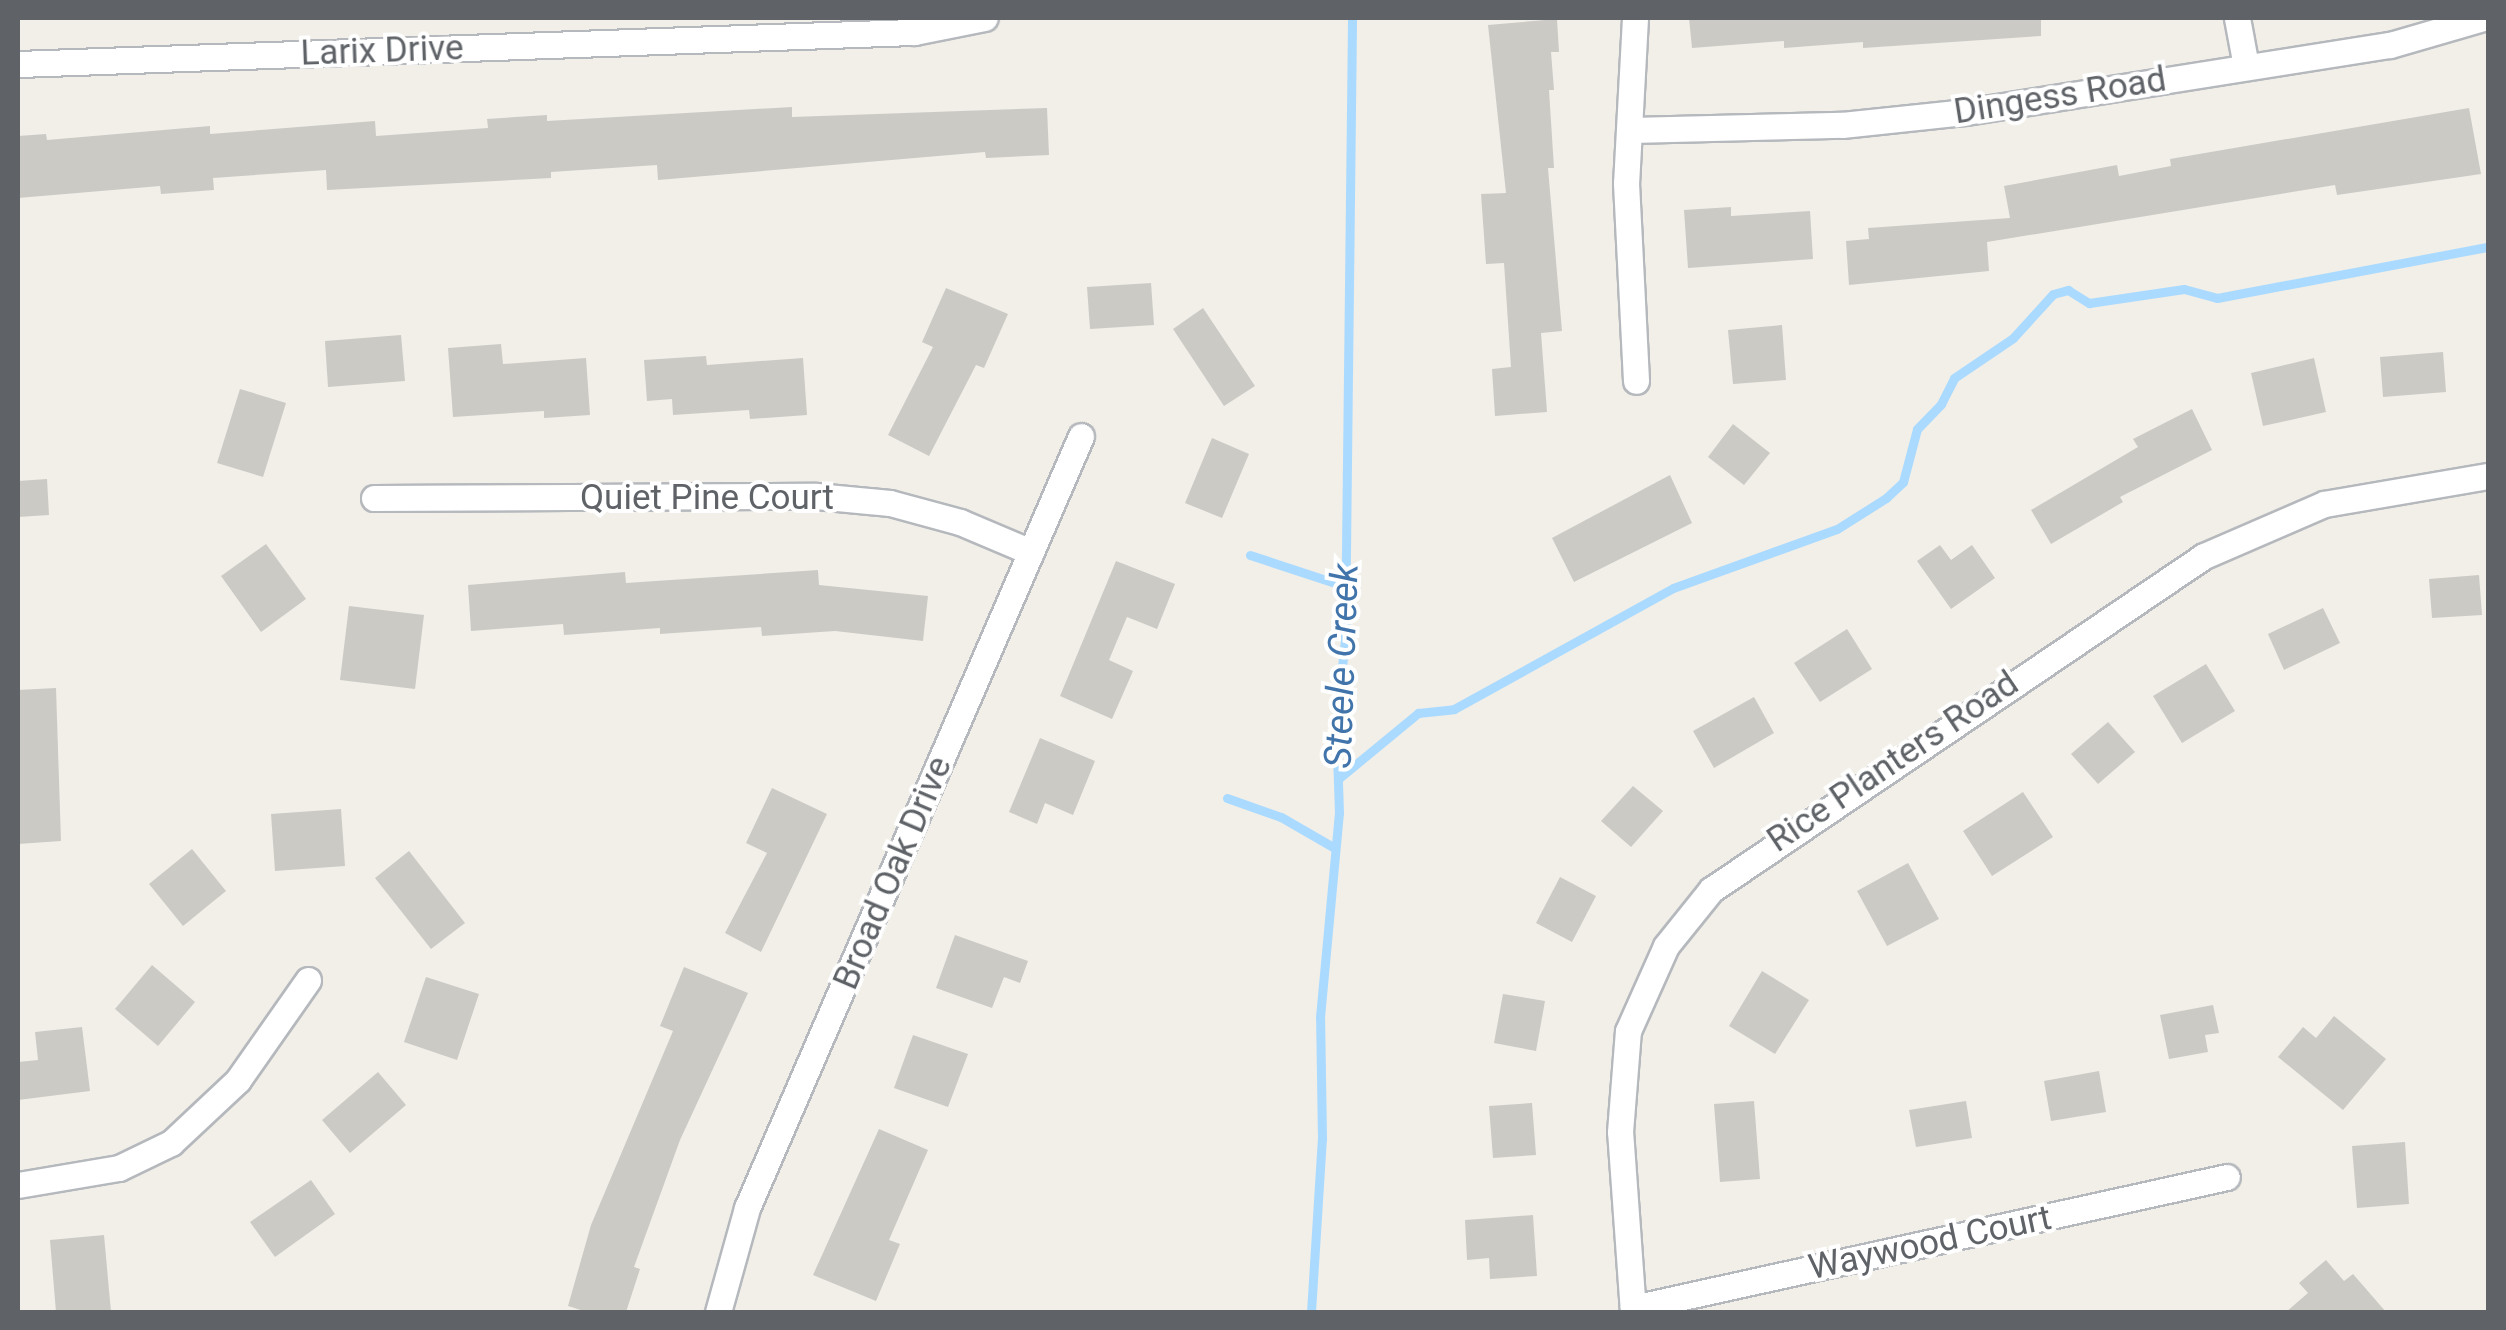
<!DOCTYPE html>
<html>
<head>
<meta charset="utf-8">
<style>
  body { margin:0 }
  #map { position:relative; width:2506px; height:1330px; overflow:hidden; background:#f1efe8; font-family:Roboto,sans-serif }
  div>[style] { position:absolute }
  .stream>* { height:9px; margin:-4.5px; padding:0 4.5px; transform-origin:4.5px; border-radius:4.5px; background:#aadaff }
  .building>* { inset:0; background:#cccac5 }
  .roads { filter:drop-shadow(2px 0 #b5b8bc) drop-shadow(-2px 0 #b5b8bc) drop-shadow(0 2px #b5b8bc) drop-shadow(0 -2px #b5b8bc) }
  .street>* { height:25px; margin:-12.5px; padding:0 12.5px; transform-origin:12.5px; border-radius:12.5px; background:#fff }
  span { translate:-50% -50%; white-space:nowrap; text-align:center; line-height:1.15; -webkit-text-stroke:8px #fff; paint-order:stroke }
  .street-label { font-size:35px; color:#5f6368 }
  .water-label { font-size:38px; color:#4174aa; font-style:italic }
  .frame { position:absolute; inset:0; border:20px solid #5f6368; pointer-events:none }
</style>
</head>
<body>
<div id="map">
  <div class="stream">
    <i style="left:1250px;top:555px;width:96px;rotate:18.2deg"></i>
    <i style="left:1338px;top:779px;width:104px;rotate:-39.5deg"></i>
    <i style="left:1418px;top:713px;width:36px;rotate:-6deg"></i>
    <i style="left:1454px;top:709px;width:250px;rotate:-28.9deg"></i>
    <i style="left:1673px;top:588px;width:174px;rotate:-19.8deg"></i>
    <i style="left:1837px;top:529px;width:58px;rotate:-32.3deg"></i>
    <i style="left:1886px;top:498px;width:23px;rotate:-43deg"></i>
    <i style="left:1903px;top:482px;width:55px;rotate:-75.2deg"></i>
    <i style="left:1917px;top:429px;width:35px;rotate:-46deg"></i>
    <i style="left:1941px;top:404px;width:29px;rotate:-63deg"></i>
    <i style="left:1954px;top:378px;width:71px;rotate:-34.1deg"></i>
    <i style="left:2013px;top:338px;width:59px;rotate:-47.7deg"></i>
    <i style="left:2053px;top:294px;width:16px;rotate:-15deg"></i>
    <i style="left:2068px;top:290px;width:25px;rotate:32deg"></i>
    <i style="left:2089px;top:303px;width:96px;rotate:-8.4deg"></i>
    <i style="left:2184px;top:289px;width:34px;rotate:15deg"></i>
    <i style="left:2217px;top:298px;width:276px;rotate:-10.7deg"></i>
    <i style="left:1227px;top:798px;width:57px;rotate:19.4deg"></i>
    <i style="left:1281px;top:817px;width:60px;rotate:30deg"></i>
    <i style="left:1311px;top:1312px;width:173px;rotate:-86.4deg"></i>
    <i style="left:1322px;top:1139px;width:122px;rotate:-90.9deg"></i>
    <i style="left:1320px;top:1017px;width:205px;rotate:-84.7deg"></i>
    <i style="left:1339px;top:813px;width:92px;rotate:-91.9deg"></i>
    <i style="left:1336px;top:721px;width:82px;rotate:-83.7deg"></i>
    <i style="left:1345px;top:639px;width:621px;rotate:-89.35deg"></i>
  </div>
  <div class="building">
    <i style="clip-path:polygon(1689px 18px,2041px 18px,2041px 36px,1863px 48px,1863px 42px,1784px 48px,1784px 41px,1692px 48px)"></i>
    <i style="clip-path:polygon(1557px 19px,1559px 52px,1551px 52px,1554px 90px,1549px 90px,1554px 168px,1548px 168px,1562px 331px,1541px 333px,1547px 412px,1495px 416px,1492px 369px,1511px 367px,1504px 263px,1486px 264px,1481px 194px,1506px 193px,1488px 25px)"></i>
    <i style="clip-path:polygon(792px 107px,792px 117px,1047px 108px,1049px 155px,986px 158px,985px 152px,658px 180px,657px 165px,551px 172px,551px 178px,327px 190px,326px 170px,213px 178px,214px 190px,161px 194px,160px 186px,18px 198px,18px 136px,46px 134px,47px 140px,210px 126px,210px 134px,375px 121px,376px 136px,488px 128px,487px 119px,547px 115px,547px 121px)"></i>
    <i style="clip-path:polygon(2469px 108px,2481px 174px,2337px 195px,2335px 185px,1987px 242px,1989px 271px,1849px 285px,1846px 241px,1869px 239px,1868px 228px,2010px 218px,2004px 186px,2117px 165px,2119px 176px,2171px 166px,2170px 159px)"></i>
    <i style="clip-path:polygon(1731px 207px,1731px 216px,1810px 211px,1813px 259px,1688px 268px,1684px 210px)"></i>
    <i style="clip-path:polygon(1151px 283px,1154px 325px,1090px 329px,1087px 287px)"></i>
    <i style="clip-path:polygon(946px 288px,1008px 314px,984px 368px,976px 365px,929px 456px,888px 435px,933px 347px,922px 342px)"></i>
    <i style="clip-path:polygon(1203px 308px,1255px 386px,1224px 406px,1173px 329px)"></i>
    <i style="clip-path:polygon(1782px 325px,1786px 380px,1733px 384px,1728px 330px)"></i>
    <i style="clip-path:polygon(401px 335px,405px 381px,328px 387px,325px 341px)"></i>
    <i style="clip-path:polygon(501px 344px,503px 364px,586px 358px,590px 415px,544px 418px,544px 411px,453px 417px,448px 348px)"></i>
    <i style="clip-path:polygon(2443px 352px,2446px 392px,2383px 397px,2380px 357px)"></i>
    <i style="clip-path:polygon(706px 356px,707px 365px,803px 358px,807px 415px,750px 419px,749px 410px,673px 415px,672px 399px,647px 401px,644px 360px)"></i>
    <i style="clip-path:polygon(2314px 358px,2326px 412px,2263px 426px,2251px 373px)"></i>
    <i style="clip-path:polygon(240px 389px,286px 403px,263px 477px,217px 463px)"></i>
    <i style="clip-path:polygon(2192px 409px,2212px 450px,2120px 497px,2123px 502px,2051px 544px,2031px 510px,2138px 447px,2133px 439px)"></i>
    <i style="clip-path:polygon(1733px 424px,1770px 453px,1744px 485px,1708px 457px)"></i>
    <i style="clip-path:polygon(1212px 438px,1249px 454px,1222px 518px,1185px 503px)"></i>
    <i style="clip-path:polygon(1670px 475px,1692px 523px,1574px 582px,1552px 538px)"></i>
    <i style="clip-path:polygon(47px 479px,49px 515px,18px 517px,18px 481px)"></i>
    <i style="clip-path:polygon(266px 544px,306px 599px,261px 632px,221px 576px)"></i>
    <i style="clip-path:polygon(1940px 545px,1951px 560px,1972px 545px,1995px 578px,1951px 609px,1917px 561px)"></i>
    <i style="clip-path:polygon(1116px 561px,1175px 584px,1157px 629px,1127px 617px,1109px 660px,1133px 671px,1112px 719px,1060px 696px)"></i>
    <i style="clip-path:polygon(818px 570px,819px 585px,928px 596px,923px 641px,835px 631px,762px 636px,761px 627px,660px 634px,660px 628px,564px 635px,563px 624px,471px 631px,468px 585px,625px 572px,626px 583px)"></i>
    <i style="clip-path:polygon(2479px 575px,2482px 615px,2432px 618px,2429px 579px)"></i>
    <i style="clip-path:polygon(349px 606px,424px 615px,415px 689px,340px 680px)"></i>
    <i style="clip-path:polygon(2323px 608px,2340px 643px,2284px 670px,2268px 634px)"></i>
    <i style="clip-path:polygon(1847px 629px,1872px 669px,1820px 702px,1794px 663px)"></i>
    <i style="clip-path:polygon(2206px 664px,2235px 711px,2182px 743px,2153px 696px)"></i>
    <i style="clip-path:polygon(56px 688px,61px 841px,18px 844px,18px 690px)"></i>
    <i style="clip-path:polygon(1754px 697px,1774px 733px,1714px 768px,1693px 731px)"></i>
    <i style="clip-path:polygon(2108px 722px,2135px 752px,2098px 784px,2071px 754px)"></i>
    <i style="clip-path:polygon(1040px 738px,1095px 761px,1073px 815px,1045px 803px,1037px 824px,1009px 812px)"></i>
    <i style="clip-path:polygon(1633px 786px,1663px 811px,1631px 847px,1601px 821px)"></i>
    <i style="clip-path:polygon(772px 788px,827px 814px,761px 952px,725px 933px,767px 853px,746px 843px)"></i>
    <i style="clip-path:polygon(2023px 792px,2053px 837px,1992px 876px,1963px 831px)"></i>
    <i style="clip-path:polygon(341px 809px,345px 866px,275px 871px,271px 814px)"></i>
    <i style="clip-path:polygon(192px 849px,226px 891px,183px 926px,149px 884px)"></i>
    <i style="clip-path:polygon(409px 851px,465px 923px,431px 949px,375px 878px)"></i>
    <i style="clip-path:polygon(1908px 863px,1939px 919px,1887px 946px,1857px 891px)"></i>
    <i style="clip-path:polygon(1560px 877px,1596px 896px,1572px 942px,1536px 923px)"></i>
    <i style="clip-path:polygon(955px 935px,1028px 961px,1020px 983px,1004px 977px,992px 1008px,936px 988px)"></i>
    <i style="clip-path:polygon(152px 965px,195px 1002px,158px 1046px,115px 1009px)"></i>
    <i style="clip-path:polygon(684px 967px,748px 993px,680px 1140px,634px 1267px,640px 1269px,626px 1312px,587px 1312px,568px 1306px,591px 1225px,673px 1031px,660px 1026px)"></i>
    <i style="clip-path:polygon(1762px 971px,1809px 1000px,1775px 1054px,1729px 1026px)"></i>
    <i style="clip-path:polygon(426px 977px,479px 994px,457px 1060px,404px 1042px)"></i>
    <i style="clip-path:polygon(1503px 994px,1545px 1001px,1536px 1051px,1494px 1043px)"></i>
    <i style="clip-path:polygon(2213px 1005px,2219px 1033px,2205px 1035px,2208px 1052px,2169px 1059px,2160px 1015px)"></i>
    <i style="clip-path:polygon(2334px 1016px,2386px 1059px,2343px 1110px,2278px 1057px,2303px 1027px,2316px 1038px)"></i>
    <i style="clip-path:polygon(82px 1027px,90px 1091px,18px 1100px,18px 1062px,38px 1060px,35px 1032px)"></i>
    <i style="clip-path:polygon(913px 1035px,968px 1054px,948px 1107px,894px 1088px)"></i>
    <i style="clip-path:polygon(2099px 1071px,2106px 1112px,2051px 1121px,2044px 1081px)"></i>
    <i style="clip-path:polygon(378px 1072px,406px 1105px,350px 1153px,322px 1120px)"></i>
    <i style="clip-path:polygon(1754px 1101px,1760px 1179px,1720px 1182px,1714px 1104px)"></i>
    <i style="clip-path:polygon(1966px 1101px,1972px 1138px,1916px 1147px,1909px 1110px)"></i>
    <i style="clip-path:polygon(1532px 1103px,1536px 1155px,1493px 1158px,1489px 1106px)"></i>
    <i style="clip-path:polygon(879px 1129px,928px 1150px,889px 1240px,900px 1244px,876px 1301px,813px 1275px)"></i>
    <i style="clip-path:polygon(2405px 1142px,2409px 1204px,2357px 1208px,2352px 1146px)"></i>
    <i style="clip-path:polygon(311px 1180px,335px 1214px,275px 1257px,250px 1222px)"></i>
    <i style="clip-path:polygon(1533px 1215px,1537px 1276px,1490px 1279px,1489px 1258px,1467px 1260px,1465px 1220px)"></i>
    <i style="clip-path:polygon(104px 1235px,111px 1312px,56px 1312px,50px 1240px)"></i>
    <i style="clip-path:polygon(2326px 1260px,2344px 1281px,2353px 1274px,2386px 1312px,2286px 1312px,2308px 1293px,2299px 1283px)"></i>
  </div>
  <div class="roads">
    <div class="street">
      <i style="left:1635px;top:18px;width:165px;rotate:93.1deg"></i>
      <i style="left:1626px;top:183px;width:198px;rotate:87.1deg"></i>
      <i style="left:2237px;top:18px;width:49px;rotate:79.4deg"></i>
      <i style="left:18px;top:64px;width:897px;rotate:-2.05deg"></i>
      <i style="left:914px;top:32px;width:72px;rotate:-11.2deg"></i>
      <i style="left:1631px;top:130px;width:211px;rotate:-1.4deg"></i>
      <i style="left:1842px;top:125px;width:125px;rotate:-6deg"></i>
      <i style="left:1966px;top:112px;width:429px;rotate:-9deg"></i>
      <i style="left:2390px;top:45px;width:97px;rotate:-16.2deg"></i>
      <i style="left:374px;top:498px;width:442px;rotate:-0.3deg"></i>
      <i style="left:816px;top:496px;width:74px;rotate:5.4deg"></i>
      <i style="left:890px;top:503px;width:73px;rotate:15.2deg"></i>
      <i style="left:960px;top:522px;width:77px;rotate:22.9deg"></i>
      <i style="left:18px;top:1185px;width:102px;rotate:-9.6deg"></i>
      <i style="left:119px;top:1168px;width:58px;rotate:-25.7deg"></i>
      <i style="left:171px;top:1143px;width:92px;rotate:-43.2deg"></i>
      <i style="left:238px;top:1080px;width:122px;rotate:-55deg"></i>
      <i style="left:1633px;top:1308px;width:608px;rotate:-12.44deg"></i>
      <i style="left:718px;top:1312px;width:108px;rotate:-74.4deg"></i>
      <i style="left:747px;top:1208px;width:841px;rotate:-66.6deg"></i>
      <i style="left:1633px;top:1312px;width:180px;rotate:-94.1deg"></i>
      <i style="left:1620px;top:1132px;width:101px;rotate:-85.5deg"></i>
      <i style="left:1628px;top:1031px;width:93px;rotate:-65.9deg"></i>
      <i style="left:1666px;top:946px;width:72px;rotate:-51.2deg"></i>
      <i style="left:1711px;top:890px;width:595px;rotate:-34.12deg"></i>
      <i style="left:2204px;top:556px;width:131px;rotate:-23.4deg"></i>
      <i style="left:2324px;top:504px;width:166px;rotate:-9.7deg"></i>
    </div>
  </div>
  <div class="street-label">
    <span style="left:382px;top:51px;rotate:-2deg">Larix Drive</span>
    <span style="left:2060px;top:96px;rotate:-9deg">Dingess Road</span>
    <span style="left:707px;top:498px">Quiet Pine Court</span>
    <span style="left:1893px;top:762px;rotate:-34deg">Rice Planters Road</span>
    <span style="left:893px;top:873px;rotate:-67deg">Broad Oak Drive</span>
    <span style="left:1930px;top:1243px;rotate:-12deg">Waywood Court</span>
  </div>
  <div class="water-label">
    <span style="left:1342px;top:666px;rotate:-88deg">Steele Creek</span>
  </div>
  <div class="frame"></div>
</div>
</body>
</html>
